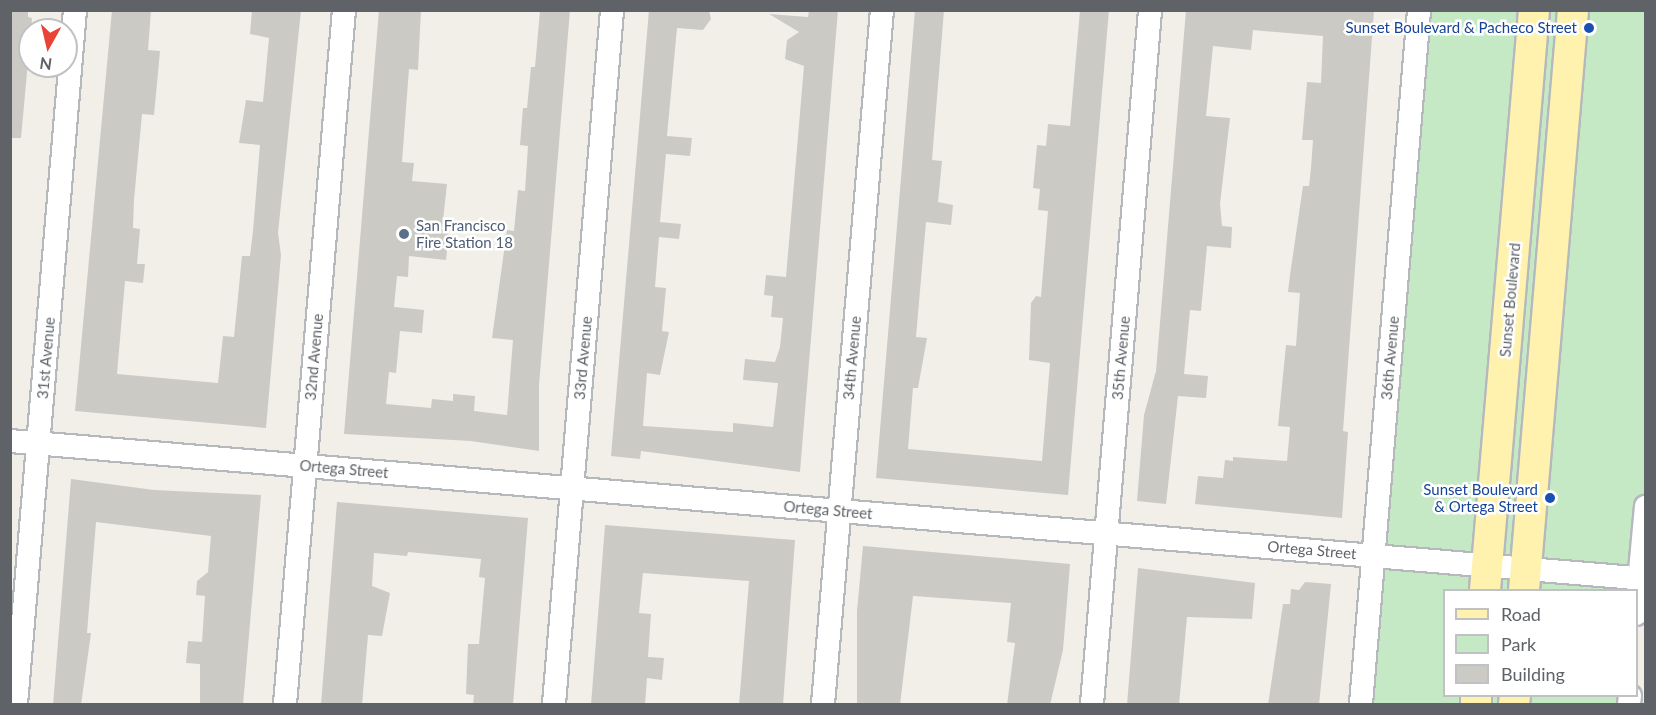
<!DOCTYPE html>
<html>
<head>
<meta charset="utf-8">
<style>
  body { margin:0 }
  #map { position:relative; width:1656px; height:715px; overflow:hidden; background:#f1efe8; font-family:Lato,sans-serif }
  div>[style] { position:absolute }
  .green>* { inset:0; background:#c5e8c5 }
  .building>* { inset:0; background:#cccac5 }
  .roads { filter:drop-shadow(2px 0 #b5b8bc) drop-shadow(-2px 0 #b5b8bc) drop-shadow(0 2px #b5b8bc) drop-shadow(0 -2px #b5b8bc) }
  .minor>* { height:22px; margin:-11px; padding:0 11px; transform-origin:11px; border-radius:11px; background:#fff }
  .major>* { height:30px; margin:-15px; padding:0 15px; transform-origin:15px; border-radius:15px; background:#fff2af }
  .dots>* { width:16px; height:16px; translate:-50% -50%; box-sizing:border-box; border:3px solid #fff; border-radius:50% }
  span { translate:-50% -50%; white-space:nowrap; text-align:center; line-height:1.15; -webkit-text-stroke:5px #fff; paint-order:stroke }
  .transit-label { font-size:15px; color:#164399 }
  .right { translate:-100% -50%; text-align:right }
  .service-label { font-size:15px; color:#4e5e75 }
  .left { translate:0 -50%; text-align:left }
  .street-label { font-size:15px; color:#5f6368 }
  .frame { position:absolute; inset:0; border:12px solid #5f6368; pointer-events:none }
  .legend { position:absolute; left:1443px; top:589px; width:195px; height:108px; box-sizing:border-box; background:#fff; border:2px solid #bfc1c3; margin:0; padding:8px 10px; list-style:none; font-size:18px; color:#5f6368 }
  .legend li { display:flex; align-items:center; gap:12px; height:30px }
  .legend b { width:30px; border:2px solid #bfc1c3 }
  .north { position:absolute; left:18px; top:18px; width:60px; height:60px; box-sizing:border-box; background:#fff; border:2px solid #bfc1c3; border-radius:50%; rotate:188deg; font-size:16px; font-weight:700; line-height:24px; text-align:center; color:#5f6368 }
  .north::after { content:''; display:block; margin:auto; width:21px; height:27px; background:#ea4335; clip-path:polygon(50% 0,100% 100%,50% 72%,0 100%) }
</style>
</head>
<body>
<div id="map">
  <div class="green">
    <i style="clip-path:polygon(1419px 11px,1645px 11px,1646px 508px,1636px 590px,1444px 590px,1444px 696px,1630px 696px,1629px 704px,1361px 704px)"></i>
  </div>
  <div class="building">
    <i style="clip-path:polygon(10px 10px,28px 10px,28px 17px,32px 18px,21px 138px,10px 138px)"></i>
    <i style="clip-path:polygon(112px 10px,151px 10px,148px 50px,160px 51px,154px 115px,142px 114px,134px 200px,133px 228px,140px 229px,137px 264px,145px 264px,143px 283px,125px 281px,117px 374px,218px 383px,223px 336px,234px 337px,242px 256px,250px 256px,253px 231px,260px 145px,239px 143px,246px 100px,263px 102px,269px 38px,250px 34px,252px 10px,301px 10px,278px 233px,281px 255px,266px 428px,75px 411px)"></i>
    <i style="clip-path:polygon(379px 10px,421px 10px,418px 70px,409px 69px,402px 162px,414px 163px,412px 181px,447px 184px,442px 229px,449px 230px,446px 260px,409px 256px,408px 277px,397px 276px,394px 307px,424px 310px,422px 333px,400px 331px,396px 373px,389px 372px,386px 404px,431px 408px,432px 399px,453px 401px,453px 394px,475px 396px,474px 411px,507px 415px,513px 340px,492px 338px,507px 230px,514px 231px,518px 190px,525px 191px,528px 146px,520px 145px,523px 108px,527px 108px,531px 67px,535px 67px,540px 10px,570px 10px,539px 385px,539px 451px,471px 441px,344px 434px)"></i>
    <i style="clip-path:polygon(649px 10px,709px 10px,711px 19px,703px 30px,677px 28px,667px 136px,692px 138px,690px 156px,666px 154px,660px 222px,681px 224px,679px 239px,659px 237px,655px 287px,666px 288px,662px 331px,669px 332px,660px 375px,647px 373px,643px 426px,733px 432px,733px 423px,773px 427px,778px 383px,743px 380px,745px 359px,775px 362px,780px 347px,783px 318px,771px 317px,773px 296px,764px 295px,766px 275px,786px 277px,804px 66px,785px 59px,787px 40px,799px 32px,769px 14px,808px 17px,809px 10px,838px 10px,800px 472px,641px 451px,640px 459px,611px 456px)"></i>
    <i style="clip-path:polygon(915px 10px,944px 10px,932px 160px,942px 161px,938px 202px,953px 205px,951px 225px,926px 222px,916px 337px,927px 338px,918px 388px,913px 388px,908px 449px,1042px 461px,1050px 363px,1029px 360px,1031px 303px,1036px 296px,1041px 297px,1048px 211px,1038px 210px,1040px 189px,1033px 188px,1037px 145px,1046px 146px,1048px 124px,1070px 126px,1080px 10px,1109px 10px,1068px 495px,876px 478px)"></i>
    <i style="clip-path:polygon(1186px 10px,1374px 10px,1343px 431px,1348px 432px,1342px 518px,1195px 504px,1198px 476px,1223px 478px,1225px 460px,1233px 461px,1233px 457px,1287px 461px,1290px 427px,1278px 426px,1286px 345px,1296px 346px,1300px 293px,1288px 292px,1290px 275px,1303px 186px,1309px 186px,1311px 168px,1313px 140px,1302px 140px,1307px 82px,1321px 83px,1323px 36px,1253px 30px,1251px 50px,1213px 46px,1206px 116px,1230px 118px,1220px 204px,1222px 226px,1232px 227px,1231px 248px,1207px 246px,1201px 311px,1190px 310px,1184px 374px,1208px 376px,1206px 398px,1178px 396px,1166px 504px,1137px 501px,1144px 415px,1156px 371px)"></i>
    <i style="clip-path:polygon(71px 479px,154px 490px,261px 495px,243px 705px,200px 705px,200px 664px,186px 663px,188px 641px,202px 642px,205px 596px,196px 595px,197px 581px,208px 572px,211px 536px,96px 522px,87px 633px,91px 633px,81px 705px,53px 705px)"></i>
    <i style="clip-path:polygon(337px 502px,528px 518px,513px 705px,473px 705px,474px 695px,466px 694px,468px 644px,479px 644px,485px 578px,479px 577px,481px 559px,408px 552px,407px 556px,374px 553px,372px 586px,390px 593px,382px 636px,368px 635px,362px 705px,321px 705px)"></i>
    <i style="clip-path:polygon(605px 525px,795px 540px,783px 705px,739px 705px,749px 581px,643px 573px,639px 613px,651px 614px,648px 657px,664px 658px,662px 680px,647px 678px,645px 705px,591px 705px)"></i>
    <i style="clip-path:polygon(863px 546px,1070px 564px,1063px 650px,1050px 705px,1007px 705px,1015px 643px,1007px 642px,1011px 603px,913px 596px,900px 705px,857px 705px,857px 611px)"></i>
    <i style="clip-path:polygon(1138px 568px,1255px 583px,1252px 619px,1187px 617px,1179px 705px,1127px 705px)"></i>
    <i style="clip-path:polygon(1305px 582px,1331px 584px,1319px 705px,1268px 705px,1283px 604px,1290px 604px,1291px 589px,1299px 590px)"></i>
  </div>
  <div class="roads">
    <div class="minor">
      <i style="left:10px;top:441px;width:1642px;rotate:4.82deg"></i>
      <i style="left:1636px;top:614px;width:108px;rotate:-84.7deg"></i>
      <i style="left:16px;top:704px;width:697px;rotate:-85.14deg"></i>
      <i style="left:285px;top:704px;width:697px;rotate:-85.14deg"></i>
      <i style="left:554px;top:704px;width:696px;rotate:-85.22deg"></i>
      <i style="left:823px;top:704px;width:697px;rotate:-85.14deg"></i>
      <i style="left:1092px;top:704px;width:696px;rotate:-85.22deg"></i>
      <i style="left:1361px;top:704px;width:696px;rotate:-85.22deg"></i>
      <i style="left:1629px;top:704px;width:8px;rotate:-83deg"></i>
    </div>
    <div class="major">
      <i style="left:1485px;top:590px;width:582px;rotate:-85.17deg"></i>
      <i style="left:1524px;top:590px;width:582px;rotate:-85.17deg"></i>
      <i style="left:1476px;top:704px;width:8px;rotate:-90deg"></i>
      <i style="left:1514px;top:704px;width:8px;rotate:-83deg"></i>
    </div>
  </div>
  <div class="dots">
    <i style="left:1589px;top:28px;background:#1a4fb4"></i>
    <i style="left:404px;top:234px;background:#5c6f8a"></i>
    <i style="left:1550px;top:498px;background:#1a4fb4"></i>
  </div>
  <div class="transit-label">
    <span class="right" style="left:1577px;top:28px">Sunset Boulevard &amp; Pacheco Street</span>
    <span class="right" style="left:1538px;top:498px">Sunset Boulevard<br>&amp; Ortega Street</span>
  </div>
  <div class="service-label">
    <span class="left" style="left:416px;top:234px">San Francisco<br>Fire Station 18</span>
  </div>
  <div class="street-label">
    <span style="left:1510px;top:300px;rotate:-85deg">Sunset Boulevard</span>
    <span style="left:314px;top:357px;rotate:-85deg">32nd Avenue</span>
    <span style="left:46px;top:358px;rotate:-85deg">31st Avenue</span>
    <span style="left:583px;top:358px;rotate:-85deg">33rd Avenue</span>
    <span style="left:852px;top:358px;rotate:-85deg">34th Avenue</span>
    <span style="left:1121px;top:358px;rotate:-85deg">35th Avenue</span>
    <span style="left:1390px;top:358px;rotate:-85deg">36th Avenue</span>
    <span style="left:344px;top:469px;rotate:5deg">Ortega Street</span>
    <span style="left:828px;top:510px;rotate:5deg">Ortega Street</span>
    <span style="left:1312px;top:550px;rotate:5deg">Ortega Street</span>
  </div>
  <div class="frame"></div>
  <ul class="legend">
  <li><b style="height:8px;background:#fff2af"></b>Road</li>
  <li><b style="height:16px;background:#c5e8c5"></b>Park</li>
  <li><b style="height:16px;background:#cccac5"></b>Building</li>
  </ul>
  <div class="north">N</div>
</div>
</body>
</html>
